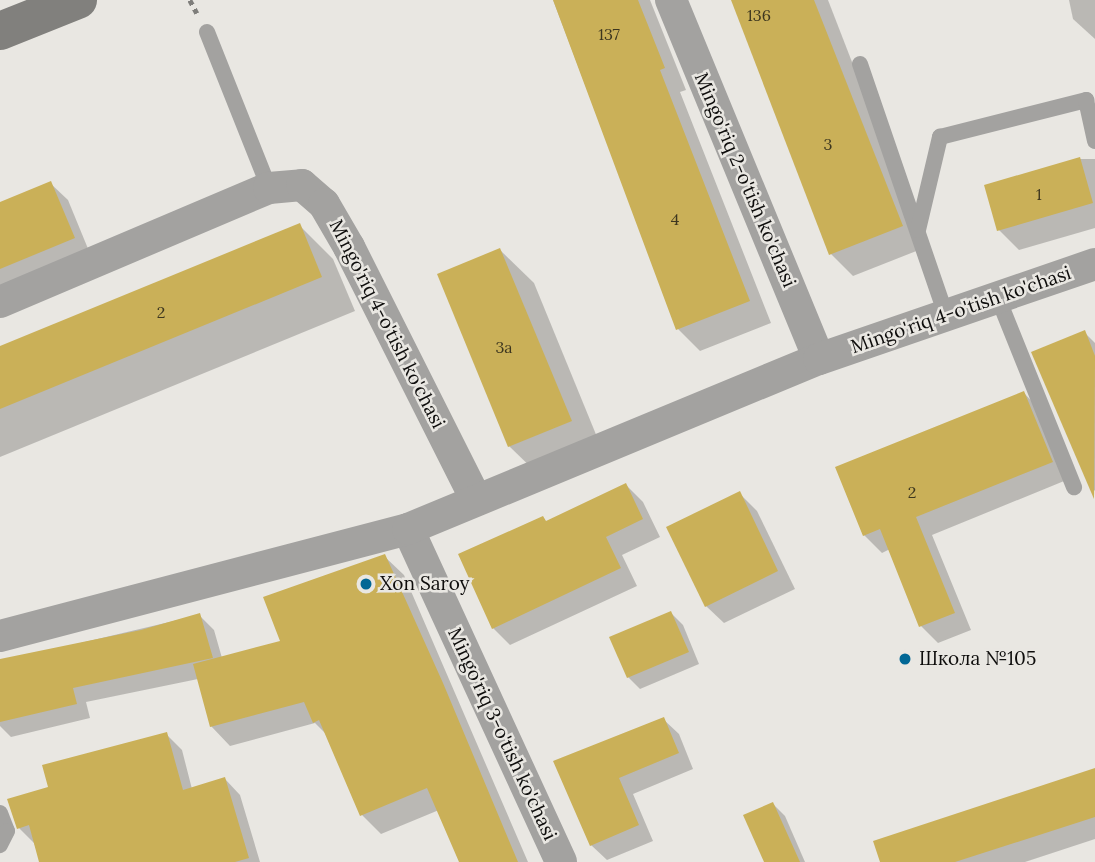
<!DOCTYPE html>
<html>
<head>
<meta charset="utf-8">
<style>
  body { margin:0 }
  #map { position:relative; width:1095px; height:862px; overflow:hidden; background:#e9e7e2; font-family:Lora,serif }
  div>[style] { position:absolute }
  .shadow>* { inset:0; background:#0003 }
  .building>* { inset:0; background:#cab058 }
  .path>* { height:4.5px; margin-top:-2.25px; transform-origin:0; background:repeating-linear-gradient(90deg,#7f7e7b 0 5px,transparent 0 10px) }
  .lane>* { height:16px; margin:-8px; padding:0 8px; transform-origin:8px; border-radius:8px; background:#a3a2a0 }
  .street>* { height:32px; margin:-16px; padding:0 16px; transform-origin:16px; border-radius:16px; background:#a3a2a0 }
  .secondary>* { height:38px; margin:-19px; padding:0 19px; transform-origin:19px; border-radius:19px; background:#81807d }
  .dots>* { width:19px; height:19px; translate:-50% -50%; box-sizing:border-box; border:4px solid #e9e7e2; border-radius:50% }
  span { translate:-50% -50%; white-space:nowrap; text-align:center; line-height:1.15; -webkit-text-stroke:5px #e9e7e2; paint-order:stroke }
  .number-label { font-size:16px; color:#3d361f }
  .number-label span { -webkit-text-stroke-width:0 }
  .street-label { font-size:19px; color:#0e0d0c }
  .poi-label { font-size:19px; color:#0e0d0c }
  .left { translate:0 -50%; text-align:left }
</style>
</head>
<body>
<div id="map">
  <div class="shadow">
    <i style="clip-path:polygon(553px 0,650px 0,686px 90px,680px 92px,771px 323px,700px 351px,678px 329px)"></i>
    <i style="clip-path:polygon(732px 0,828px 0,924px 248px,853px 276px,831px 254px)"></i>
    <i style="clip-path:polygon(1069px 0,1095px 0,1095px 39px,1073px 19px)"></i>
    <i style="clip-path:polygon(1079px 159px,1095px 159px,1095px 228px,1019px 250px,999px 230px)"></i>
    <i style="clip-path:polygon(50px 183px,68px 200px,91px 256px,0 293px,0 204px)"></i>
    <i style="clip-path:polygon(299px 225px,333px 259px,355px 311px,0 457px,0 348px)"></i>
    <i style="clip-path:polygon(500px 250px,534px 283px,604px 454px,543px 479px,509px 446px)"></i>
    <i style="clip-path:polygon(1084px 332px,1095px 343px,1095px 491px,1091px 487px)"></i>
    <i style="clip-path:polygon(1024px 393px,1041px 411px,1069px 479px,932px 535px,971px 630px,938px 643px,921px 626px,890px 549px,882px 553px,864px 535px)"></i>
    <i style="clip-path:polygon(626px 485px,643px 502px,660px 537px,622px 555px,637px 586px,510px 645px,493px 628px,547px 523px)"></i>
    <i style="clip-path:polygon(739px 493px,757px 511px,795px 589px,724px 623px,706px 606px)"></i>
    <i style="clip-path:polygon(384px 556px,404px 575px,528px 862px,461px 862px,439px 810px,381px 834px,362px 815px,327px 735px,315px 723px,230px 746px,211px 726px,198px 679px,86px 702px,90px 718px,11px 737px,0 726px,0 662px,199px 615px,214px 630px,222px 658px,283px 642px)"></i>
    <i style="clip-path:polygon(671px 613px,683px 625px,699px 664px,640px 689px,628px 677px)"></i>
    <i style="clip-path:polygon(663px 719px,679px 734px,693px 769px,633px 794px,653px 841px,607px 860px,591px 845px,555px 762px)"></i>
    <i style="clip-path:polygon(166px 734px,182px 750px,192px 789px,225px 779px,240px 795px,260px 862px,41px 862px,34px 843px,19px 828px,50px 788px)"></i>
    <i style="clip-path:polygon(1095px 770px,1095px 839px,1025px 862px,882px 862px)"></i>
    <i style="clip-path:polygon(773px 804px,785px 816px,805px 862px,766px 862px)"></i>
  </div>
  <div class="building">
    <i style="clip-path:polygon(553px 0,638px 0,665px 68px,660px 70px,750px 301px,676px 330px)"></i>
    <i style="clip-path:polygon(731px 0,814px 0,903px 226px,829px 255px)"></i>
    <i style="clip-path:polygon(1080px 157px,1093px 203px,997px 231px,984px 185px)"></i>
    <i style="clip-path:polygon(51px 181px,75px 238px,0 269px,0 202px)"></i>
    <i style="clip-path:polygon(300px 223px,322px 277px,0 409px,0 346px)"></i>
    <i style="clip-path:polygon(500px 248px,572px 421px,508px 447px,437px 274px)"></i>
    <i style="clip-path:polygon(1085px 330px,1095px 356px,1094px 499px,1031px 352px)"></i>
    <i style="clip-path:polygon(1024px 391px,1053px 462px,916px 517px,955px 613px,919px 627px,880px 529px,863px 536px,835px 467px)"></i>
    <i style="clip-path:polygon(626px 483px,643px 519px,606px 537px,621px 568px,492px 629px,458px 554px,543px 516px,546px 521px)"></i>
    <i style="clip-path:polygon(740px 491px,778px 571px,705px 607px,666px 527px)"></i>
    <i style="clip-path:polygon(385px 554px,443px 683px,518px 862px,459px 862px,427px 788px,360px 816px,319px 720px,313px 723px,304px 702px,210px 727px,193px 664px,280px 641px,263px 597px)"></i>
    <i style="clip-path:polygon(671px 611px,689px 652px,627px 678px,609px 637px)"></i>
    <i style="clip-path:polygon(200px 613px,213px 658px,73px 688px,77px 704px,0 722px,0 659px,141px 630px)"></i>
    <i style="clip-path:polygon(664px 717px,679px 753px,619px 778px,639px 825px,590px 846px,553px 761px)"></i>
    <i style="clip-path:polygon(167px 732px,183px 790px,225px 777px,249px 858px,235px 862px,39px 862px,29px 825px,17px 829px,7px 799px,48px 787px,42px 765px)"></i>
    <i style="clip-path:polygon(1095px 768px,1095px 817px,955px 862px,880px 862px,873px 841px)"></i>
    <i style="clip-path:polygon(773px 802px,800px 862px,764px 862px,743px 815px)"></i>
  </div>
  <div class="path">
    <i style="left:190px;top:0;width:15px;rotate:62deg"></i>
  </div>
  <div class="lane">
    <i style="left:207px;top:32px;width:168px;rotate:68.3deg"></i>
    <i style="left:860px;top:64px;width:265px;rotate:71.1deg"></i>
    <i style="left:918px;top:230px;width:96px;rotate:-76.7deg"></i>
    <i style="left:940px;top:137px;width:151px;rotate:-14.2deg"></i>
    <i style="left:1086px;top:100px;width:42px;rotate:77.6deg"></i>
    <i style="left:998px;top:298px;width:204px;rotate:68.1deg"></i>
    <i style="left:0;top:813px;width:19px;rotate:69deg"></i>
    <i style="left:7px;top:831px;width:16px;rotate:117deg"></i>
  </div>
  <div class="street">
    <i style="left:671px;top:0;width:388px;rotate:67.6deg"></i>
    <i style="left:0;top:302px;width:292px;rotate:-23deg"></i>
    <i style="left:269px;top:188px;width:33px;rotate:-5deg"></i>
    <i style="left:302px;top:185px;width:29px;rotate:41deg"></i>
    <i style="left:324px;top:204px;width:50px;rotate:59.8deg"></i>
    <i style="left:349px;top:247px;width:282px;rotate:63.3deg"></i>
    <i style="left:408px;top:529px;width:366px;rotate:65.3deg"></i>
    <i style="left:0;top:636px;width:422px;rotate:-14.7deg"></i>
    <i style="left:408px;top:529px;width:445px;rotate:-22.5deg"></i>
    <i style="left:819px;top:359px;width:292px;rotate:-19deg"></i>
  </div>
  <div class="secondary">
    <i style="left:0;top:31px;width:84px;rotate:-21.7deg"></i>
  </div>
  <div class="dots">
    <i style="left:366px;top:584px;background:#016795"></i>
    <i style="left:905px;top:659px;background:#016795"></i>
  </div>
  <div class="number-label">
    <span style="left:759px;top:15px">136</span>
    <span style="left:609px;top:34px">137</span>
    <span style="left:828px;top:144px">3</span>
    <span style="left:1039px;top:194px">1</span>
    <span style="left:675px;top:219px">4</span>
    <span style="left:161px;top:312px">2</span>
    <span style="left:504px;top:347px">3а</span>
    <span style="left:912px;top:492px">2</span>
  </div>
  <div class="street-label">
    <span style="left:745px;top:180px;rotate:67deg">Mingo'riq 2-o'tish ko'chasi</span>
    <span style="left:961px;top:310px;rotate:-19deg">Mingo'riq 4-o'tish ko'chasi</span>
    <span style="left:387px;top:324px;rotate:63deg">Mingo'riq 4-o'tish ko'chasi</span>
    <span style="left:502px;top:734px;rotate:65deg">Mingo'riq 3-o'tish ko'chasi</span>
  </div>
  <div class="poi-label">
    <span class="left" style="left:380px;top:584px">Xon Saroy</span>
    <span class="left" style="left:919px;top:659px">Школа №105</span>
  </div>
</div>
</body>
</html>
